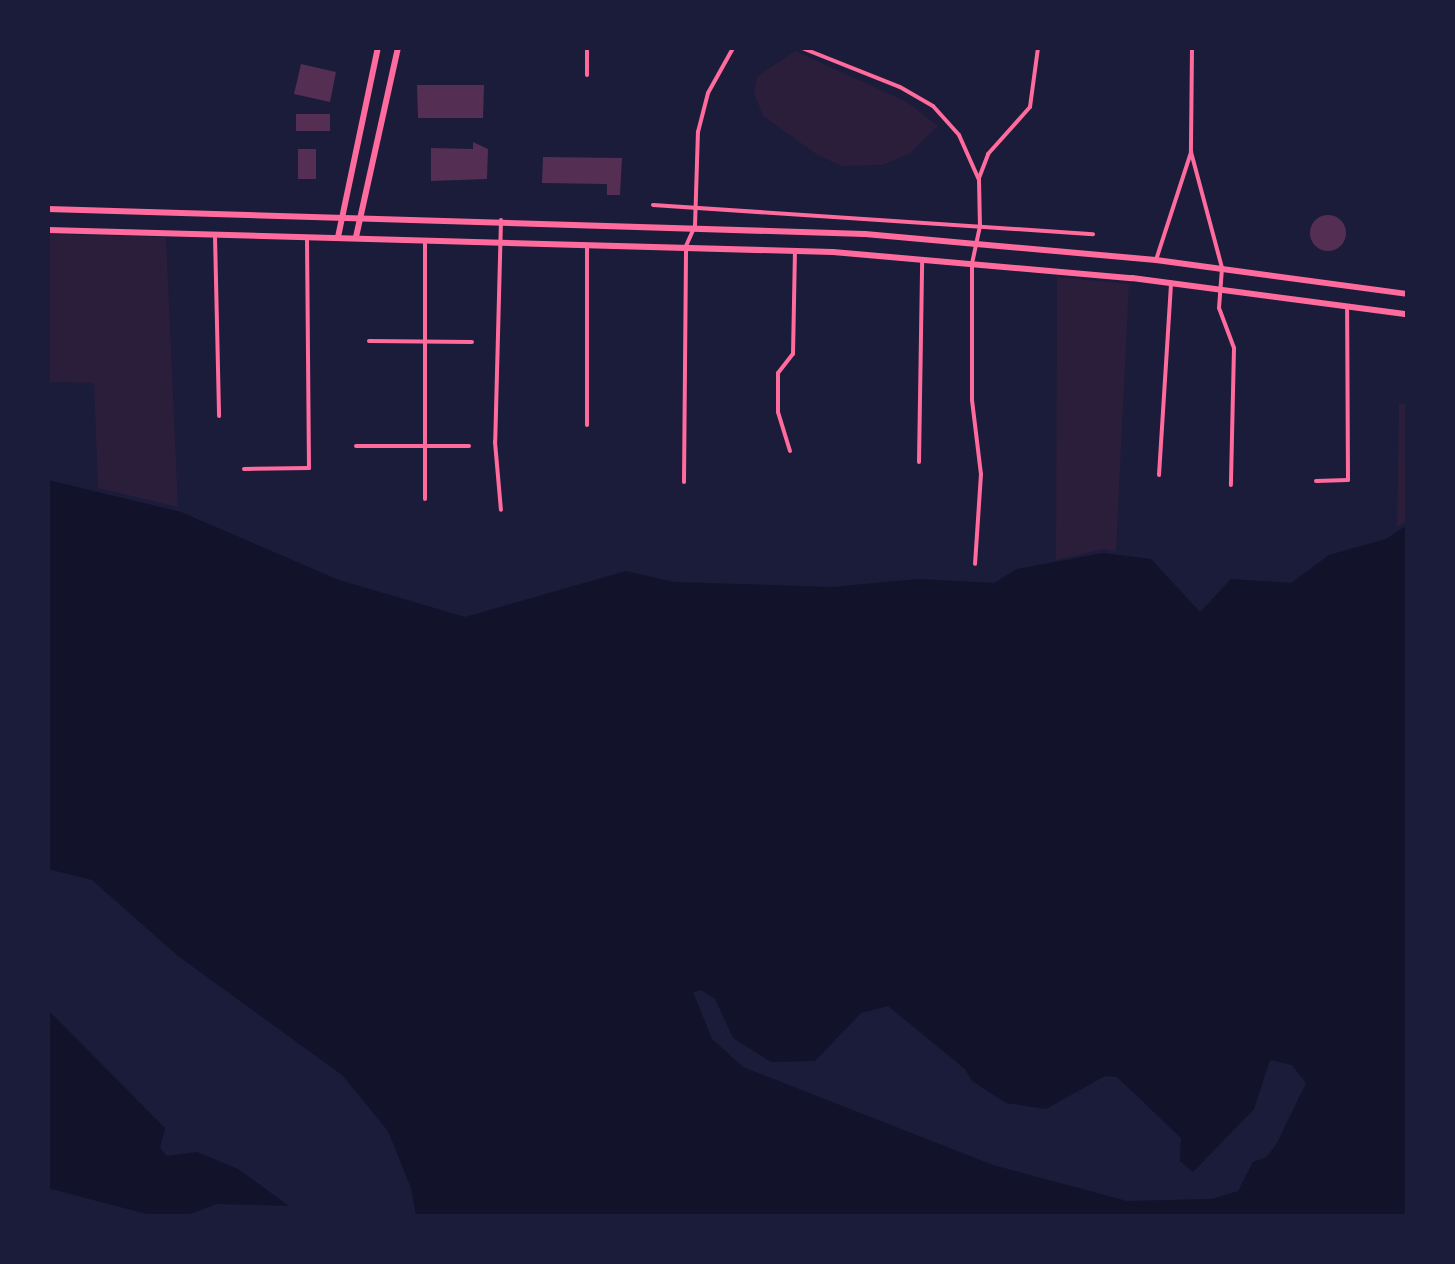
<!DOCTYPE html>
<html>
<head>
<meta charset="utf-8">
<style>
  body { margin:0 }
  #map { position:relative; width:1455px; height:1264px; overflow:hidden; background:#1b1b3a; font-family:Signika,sans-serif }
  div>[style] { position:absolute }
  .green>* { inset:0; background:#2a1e3b }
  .water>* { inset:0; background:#12122b }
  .building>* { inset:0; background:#542f53 }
  .round { border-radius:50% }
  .minor>* { height:4px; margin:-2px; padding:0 2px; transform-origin:2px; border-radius:2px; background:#ff6b9d }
  .primary>* { height:6px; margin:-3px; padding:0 3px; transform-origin:3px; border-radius:3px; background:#ff6b9d }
  .trunk>* { height:6px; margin:-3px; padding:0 3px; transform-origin:3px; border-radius:3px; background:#ff6b9d }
  span { translate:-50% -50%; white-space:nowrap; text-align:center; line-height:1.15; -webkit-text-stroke:8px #1b1b3a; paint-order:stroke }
  .frame { position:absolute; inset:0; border:50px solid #1b1b3a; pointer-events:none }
</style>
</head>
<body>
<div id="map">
  <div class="green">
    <i style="clip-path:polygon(795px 51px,907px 102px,938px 126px,909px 154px,882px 165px,841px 166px,816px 154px,763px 116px,754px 93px,757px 77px)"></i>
    <i style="clip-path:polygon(48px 234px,166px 237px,178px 507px,98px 488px,94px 383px,48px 382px)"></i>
    <i style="clip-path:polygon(1057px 277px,1129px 284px,1116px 552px,1104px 549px,1056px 560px)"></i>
    <i style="clip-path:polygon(1399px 403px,1407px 404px,1407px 521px,1397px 527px)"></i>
  </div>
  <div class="water">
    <i style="clip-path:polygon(evenodd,48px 480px,181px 512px,339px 580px,465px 617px,626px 571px,674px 582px,832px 587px,918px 579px,994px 583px,1017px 569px,1103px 553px,1151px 559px,1200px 612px,1231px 579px,1291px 583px,1329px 555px,1386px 539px,1407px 525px,1407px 1216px,416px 1216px,411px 1188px,388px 1131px,342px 1075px,178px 956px,92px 880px,48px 869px,48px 480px,701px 990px,715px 999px,733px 1038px,771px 1062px,815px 1061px,861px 1013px,888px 1006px,965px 1069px,972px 1081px,1006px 1103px,1046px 1109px,1105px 1076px,1117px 1077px,1181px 1138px,1180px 1161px,1193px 1172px,1254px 1109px,1270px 1060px,1292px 1065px,1306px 1083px,1277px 1143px,1267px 1157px,1253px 1162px,1238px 1191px,1212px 1199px,1127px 1201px,993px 1165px,743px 1067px,712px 1039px,693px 992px,701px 990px)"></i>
    <i style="clip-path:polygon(48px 1010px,165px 1128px,160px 1148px,167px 1156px,197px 1152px,238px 1169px,289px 1206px,217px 1204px,184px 1216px,154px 1216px,48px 1188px)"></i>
  </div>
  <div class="building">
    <i style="clip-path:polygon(301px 64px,336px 72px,330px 102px,294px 94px)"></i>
    <i style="clip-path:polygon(417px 85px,484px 85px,483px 118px,418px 118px)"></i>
    <i style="clip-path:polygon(296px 114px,330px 114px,330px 131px,296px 131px)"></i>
    <i style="clip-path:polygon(473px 142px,488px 149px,487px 179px,431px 181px,431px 148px,473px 149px)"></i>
    <i style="clip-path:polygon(298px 149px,316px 149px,316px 179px,298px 179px)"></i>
    <i style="clip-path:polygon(543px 157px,622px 158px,620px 195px,607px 195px,607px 184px,542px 183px)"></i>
    <i class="round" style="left:1310px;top:215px;width:36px;height:36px"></i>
  </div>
  <div class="minor">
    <i style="left:802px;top:48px;width:105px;rotate:21.7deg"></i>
    <i style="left:900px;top:87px;width:38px;rotate:30deg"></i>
    <i style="left:933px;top:106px;width:39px;rotate:48deg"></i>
    <i style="left:959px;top:135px;width:49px;rotate:66deg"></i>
    <i style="left:979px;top:180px;width:46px;rotate:88.8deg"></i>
    <i style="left:980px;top:226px;width:38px;rotate:102deg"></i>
    <i style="left:972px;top:263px;width:137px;rotate:90deg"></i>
    <i style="left:972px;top:400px;width:75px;rotate:83.1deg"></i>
    <i style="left:981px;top:474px;width:90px;rotate:93.8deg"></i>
    <i style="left:1192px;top:48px;width:104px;rotate:90.6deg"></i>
    <i style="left:1191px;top:152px;width:120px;rotate:75deg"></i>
    <i style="left:1222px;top:268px;width:40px;rotate:94.3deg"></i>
    <i style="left:1219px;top:308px;width:43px;rotate:69.4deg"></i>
    <i style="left:1234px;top:348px;width:137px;rotate:91.3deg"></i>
    <i style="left:587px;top:75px;width:27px;rotate:-90deg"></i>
    <i style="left:979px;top:178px;width:26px;rotate:-69deg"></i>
    <i style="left:988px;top:154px;width:63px;rotate:-48.2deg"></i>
    <i style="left:1030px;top:107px;width:60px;rotate:-82.3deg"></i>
    <i style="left:653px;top:205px;width:441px;rotate:3.8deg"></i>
    <i style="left:501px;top:220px;width:222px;rotate:91.5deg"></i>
    <i style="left:495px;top:442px;width:68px;rotate:85deg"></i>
    <i style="left:215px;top:236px;width:180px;rotate:88.7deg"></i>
    <i style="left:587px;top:245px;width:180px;rotate:90deg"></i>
    <i style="left:1156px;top:260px;width:114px;rotate:-72deg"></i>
    <i style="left:369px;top:341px;width:103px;rotate:0.6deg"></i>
    <i style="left:356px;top:446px;width:113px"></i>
    <i style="left:790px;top:451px;width:41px;rotate:-107.1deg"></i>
    <i style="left:778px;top:412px;width:39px;rotate:-90deg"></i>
    <i style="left:778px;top:373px;width:24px;rotate:-52deg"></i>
    <i style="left:793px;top:354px;width:104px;rotate:-88.9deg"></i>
    <i style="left:919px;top:462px;width:202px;rotate:-89.1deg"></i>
    <i style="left:244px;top:469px;width:65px;rotate:-0.9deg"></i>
    <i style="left:309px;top:468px;width:230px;rotate:-90.5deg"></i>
    <i style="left:1159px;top:475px;width:193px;rotate:-86.4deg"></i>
    <i style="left:1316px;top:481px;width:32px;rotate:-2deg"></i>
    <i style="left:1348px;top:480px;width:174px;rotate:-90.3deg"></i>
    <i style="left:684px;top:482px;width:236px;rotate:-89.5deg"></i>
    <i style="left:686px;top:246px;width:22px;rotate:-66deg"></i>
    <i style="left:695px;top:226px;width:94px;rotate:-88.2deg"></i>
    <i style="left:698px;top:132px;width:40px;rotate:-75.6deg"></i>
    <i style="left:708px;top:93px;width:51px;rotate:-60.9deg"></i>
    <i style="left:425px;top:499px;width:258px;rotate:-90deg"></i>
  </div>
  <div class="primary">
    <i style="left:338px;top:237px;width:193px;rotate:-78.1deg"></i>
    <i style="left:356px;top:237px;width:194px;rotate:-77.5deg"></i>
  </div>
  <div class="trunk">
    <i style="left:48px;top:209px;width:817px;rotate:1.75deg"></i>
    <i style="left:865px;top:234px;width:292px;rotate:5.1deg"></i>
    <i style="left:1156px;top:260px;width:253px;rotate:7.7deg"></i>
    <i style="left:48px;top:230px;width:785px;rotate:1.61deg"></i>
    <i style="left:833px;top:252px;width:300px;rotate:5deg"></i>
    <i style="left:1132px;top:278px;width:277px;rotate:7.5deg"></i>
  </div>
  <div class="frame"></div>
</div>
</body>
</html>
